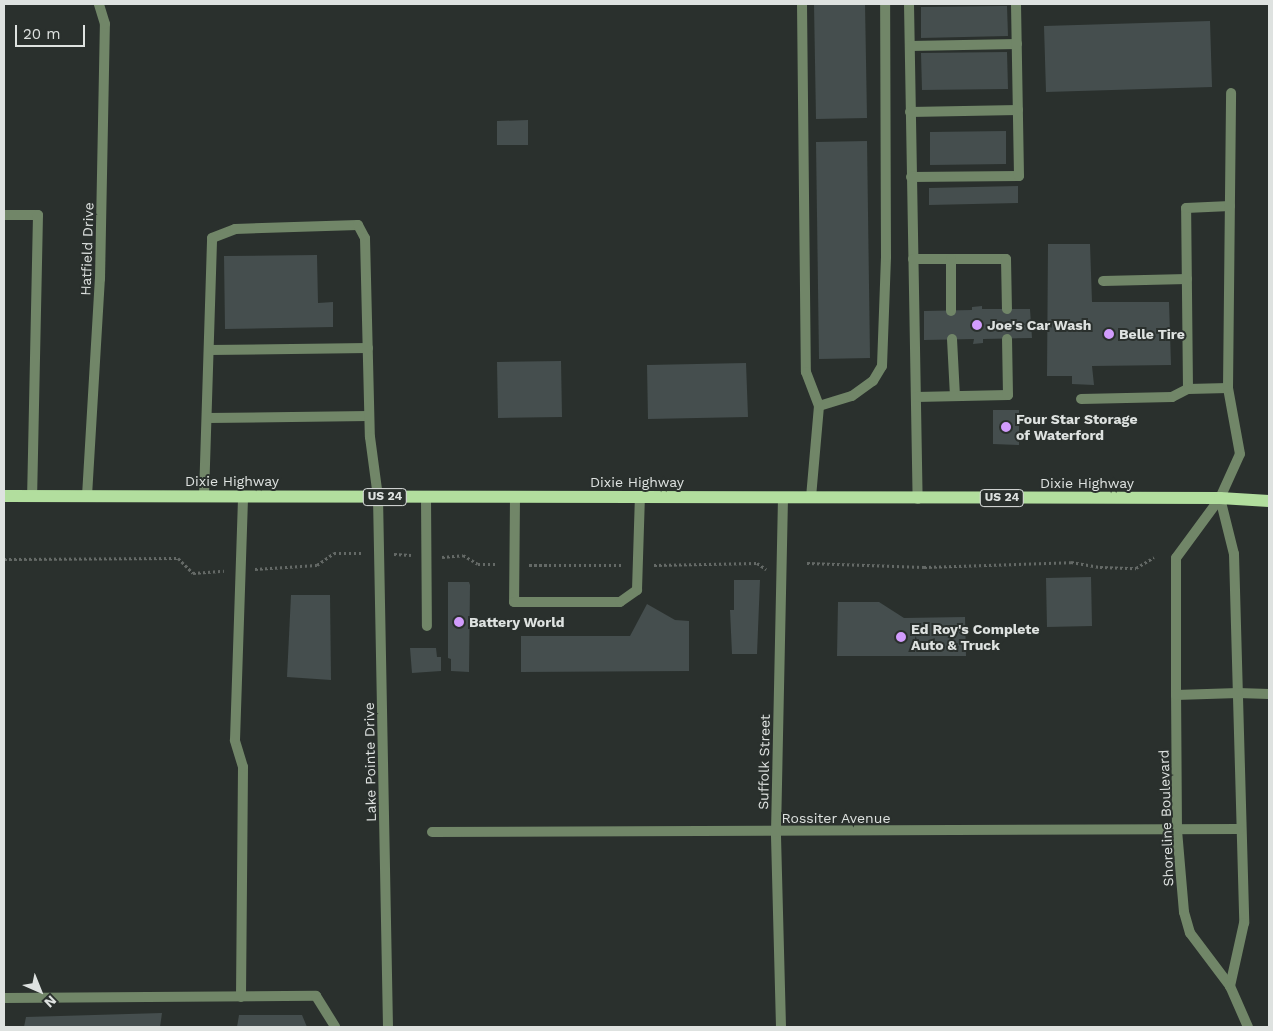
<!DOCTYPE html>
<html>
<head>
<meta charset="utf-8">
<style>
  body { margin:0 }
  #map { position:relative; width:1273px; height:1031px; overflow:hidden; background:#2a302d; font-family:"Work Sans",sans-serif }
  div>[style] { position:absolute }
  .building>* { inset:0; background:#454e4e }
  .path>* { height:3px; margin-top:-1.5px; transform-origin:0; background:repeating-linear-gradient(90deg,#646966 0 2.5px,transparent 0 5px) }
  .service>* { height:10px; margin:-5px; padding:0 5px; transform-origin:5px; border-radius:5px; background:#718668 }
  .minor>* { height:10px; margin:-5px; padding:0 5px; transform-origin:5px; border-radius:5px; background:#718668 }
  .primary>* { height:12px; margin:-6px; padding:0 6px; transform-origin:6px; border-radius:6px; background:#b2de9e }
  .dots>* { width:14px; height:14px; translate:-50% -50%; box-sizing:border-box; border:2px solid #2a302d; border-radius:50% }
  span { translate:-50% -50%; white-space:nowrap; text-align:center; line-height:1.15; -webkit-text-stroke:4px #2a302d; paint-order:stroke }
  .shield-label span { padding:1px 4px; background:#2a302d; border:1px solid; border-radius:4px; -webkit-text-stroke-width:0 }
  .shield-label { font-size:12px; color:#dee2e0; font-weight:700 }
  .street-label { font-size:14px; color:#dee2e0 }
  .poi-label { font-size:14px; color:#dee2e0; font-weight:700 }
  .left { translate:0 -50%; text-align:left }
  .frame { position:absolute; inset:0; border:5px solid #dee2e0; pointer-events:none }
  .north { position:absolute; left:15px; top:966px; width:50px; height:50px; -webkit-text-stroke:4px #2a302d; paint-order:stroke; rotate:136deg; font-size:14px; font-weight:700; line-height:20px; text-align:center; color:#dee2e0 }
  .north::after { content:''; display:block; margin:auto; width:18px; height:22px; background:#dee2e0; clip-path:polygon(50% 0,100% 100%,50% 72%,0 100%) }
  .scale { position:absolute; left:15px; top:25px; width:70px; height:22px; box-sizing:border-box; border:2px solid #dee2e0; border-top:0; padding-left:6px; font-size:15px; line-height:18px; white-space:nowrap; color:#dee2e0; -webkit-text-stroke:4px #2a302d; paint-order:stroke }
</style>
</head>
<body>
<div id="map">
  <div class="building">
    <i style="clip-path:polygon(814px 4px,865px 4px,867px 118px,816px 119px)"></i>
    <i style="clip-path:polygon(1007px 6px,1008px 36px,921px 38px,921px 7px)"></i>
    <i style="clip-path:polygon(1210px 21px,1212px 87px,1046px 92px,1044px 26px)"></i>
    <i style="clip-path:polygon(1007px 52px,1008px 89px,922px 90px,921px 53px)"></i>
    <i style="clip-path:polygon(528px 120px,528px 145px,497px 145px,497px 121px)"></i>
    <i style="clip-path:polygon(1006px 131px,1006px 164px,930px 165px,930px 132px)"></i>
    <i style="clip-path:polygon(867px 141px,870px 358px,819px 359px,816px 142px)"></i>
    <i style="clip-path:polygon(1018px 186px,1018px 203px,929px 205px,929px 188px)"></i>
    <i style="clip-path:polygon(1048px 244px,1090px 244px,1092px 302px,1169px 302px,1171px 365px,1092px 366px,1094px 385px,1072px 384px,1072px 376px,1047px 376px)"></i>
    <i style="clip-path:polygon(317px 255px,318px 303px,333px 302px,333px 327px,225px 329px,224px 256px)"></i>
    <i style="clip-path:polygon(982px 306px,982px 309px,1030px 309px,1032px 338px,983px 339px,983px 343px,973px 344px,974px 339px,924px 340px,924px 311px,972px 310px,972px 307px)"></i>
    <i style="clip-path:polygon(561px 361px,562px 417px,498px 418px,497px 362px)"></i>
    <i style="clip-path:polygon(746px 363px,748px 417px,648px 419px,647px 365px)"></i>
    <i style="clip-path:polygon(993px 410px,1019px 410px,1019px 445px,993px 444px)"></i>
    <i style="clip-path:polygon(1091px 577px,1092px 626px,1047px 627px,1046px 578px)"></i>
    <i style="clip-path:polygon(734px 580px,760px 580px,757px 654px,732px 654px,730px 610px,734px 610px)"></i>
    <i style="clip-path:polygon(448px 582px,469px 582px,470px 585px,469px 672px,451px 671px,451px 659px,448px 658px)"></i>
    <i style="clip-path:polygon(291px 595px,330px 595px,331px 680px,287px 677px)"></i>
    <i style="clip-path:polygon(838px 602px,879px 602px,904px 618px,965px 617px,966px 656px,837px 656px)"></i>
    <i style="clip-path:polygon(647px 604px,675px 620px,689px 621px,689px 671px,521px 672px,521px 636px,630px 636px)"></i>
    <i style="clip-path:polygon(410px 648px,436px 648px,437px 657px,441px 657px,441px 671px,412px 673px)"></i>
    <i style="clip-path:polygon(162px 1013px,160px 1027px,24px 1027px,26px 1017px)"></i>
    <i style="clip-path:polygon(239px 1015px,302px 1015px,307px 1027px,237px 1027px)"></i>
  </div>
  <div class="path">
    <i style="left:394px;top:554px;width:17px;rotate:3deg"></i>
    <i style="left:442px;top:557px;width:21px;rotate:-5deg"></i>
    <i style="left:463px;top:555px;width:17px;rotate:31deg"></i>
    <i style="left:478px;top:564px;width:20px"></i>
    <i style="left:4px;top:559px;width:174px;rotate:-0.3deg"></i>
    <i style="left:178px;top:558px;width:21px;rotate:45deg"></i>
    <i style="left:193px;top:573px;width:31px;rotate:-4deg"></i>
    <i style="left:807px;top:563px;width:117px;rotate:2deg"></i>
    <i style="left:924px;top:567px;width:147px;rotate:-1.9deg"></i>
    <i style="left:1071px;top:562px;width:29px;rotate:10deg"></i>
    <i style="left:1100px;top:567px;width:36px;rotate:2deg"></i>
    <i style="left:1136px;top:568px;width:21px;rotate:-31deg"></i>
    <i style="left:529px;top:565px;width:94px"></i>
    <i style="left:654px;top:565px;width:103px;rotate:-1.1deg"></i>
    <i style="left:757px;top:563px;width:11px;rotate:34deg"></i>
    <i style="left:255px;top:569px;width:62px;rotate:-3.7deg"></i>
    <i style="left:317px;top:565px;width:21px;rotate:-35deg"></i>
    <i style="left:334px;top:553px;width:29px"></i>
  </div>
  <div class="service">
    <i style="left:802px;top:4px;width:368px;rotate:89.4deg"></i>
    <i style="left:806px;top:372px;width:36px;rotate:69deg"></i>
    <i style="left:819px;top:406px;width:91px;rotate:95deg"></i>
    <i style="left:909px;top:4px;width:495px;rotate:89deg"></i>
    <i style="left:910px;top:46px;width:107px;rotate:-1.1deg"></i>
    <i style="left:910px;top:112px;width:108px;rotate:-1.1deg"></i>
    <i style="left:911px;top:177px;width:108px;rotate:-0.5deg"></i>
    <i style="left:1019px;top:176px;width:172px;rotate:-91deg"></i>
    <i style="left:4px;top:215px;width:34px"></i>
    <i style="left:38px;top:215px;width:281px;rotate:91.2deg"></i>
    <i style="left:913px;top:259px;width:93px"></i>
    <i style="left:1006px;top:259px;width:50px;rotate:88.9deg"></i>
    <i style="left:951px;top:259px;width:52px;rotate:90deg"></i>
    <i style="left:1103px;top:281px;width:84px;rotate:-1.4deg"></i>
    <i style="left:952px;top:339px;width:57px;rotate:87deg"></i>
    <i style="left:209px;top:350px;width:159px;rotate:-0.7deg"></i>
    <i style="left:1228px;top:388px;width:40px;rotate:178.6deg"></i>
    <i style="left:1188px;top:389px;width:181px;rotate:-90.6deg"></i>
    <i style="left:1186px;top:208px;width:44px;rotate:-2.6deg"></i>
    <i style="left:916px;top:397px;width:92px;rotate:-1.2deg"></i>
    <i style="left:1008px;top:395px;width:56px;rotate:-91deg"></i>
    <i style="left:1081px;top:399px;width:91px;rotate:-1.3deg"></i>
    <i style="left:1172px;top:397px;width:18px;rotate:-27deg"></i>
    <i style="left:819px;top:406px;width:34px;rotate:-17deg"></i>
    <i style="left:852px;top:396px;width:26px;rotate:-36deg"></i>
    <i style="left:873px;top:381px;width:17px;rotate:-59deg"></i>
    <i style="left:882px;top:366px;width:109px;rotate:-87.9deg"></i>
    <i style="left:886px;top:257px;width:253px;rotate:-90.2deg"></i>
    <i style="left:207px;top:418px;width:162px;rotate:-0.7deg"></i>
    <i style="left:204px;top:496px;width:258px;rotate:-88.2deg"></i>
    <i style="left:212px;top:238px;width:25px;rotate:-21deg"></i>
    <i style="left:235px;top:229px;width:123px;rotate:-1.9deg"></i>
    <i style="left:358px;top:225px;width:15px;rotate:62deg"></i>
    <i style="left:365px;top:238px;width:199px;rotate:88.6deg"></i>
    <i style="left:370px;top:437px;width:61px;rotate:82.4deg"></i>
    <i style="left:426px;top:497px;width:129px;rotate:89.6deg"></i>
    <i style="left:515px;top:497px;width:105px;rotate:90.5deg"></i>
    <i style="left:514px;top:602px;width:106px"></i>
    <i style="left:620px;top:602px;width:21px;rotate:-35deg"></i>
    <i style="left:637px;top:590px;width:93px;rotate:-88.2deg"></i>
    <i style="left:1238px;top:693px;width:31px;rotate:2deg"></i>
    <i style="left:241px;top:997px;width:230px;rotate:-89.5deg"></i>
    <i style="left:243px;top:767px;width:28px;rotate:-107deg"></i>
    <i style="left:235px;top:740px;width:244px;rotate:-88.1deg"></i>
    <i style="left:4px;top:998px;width:312px;rotate:-0.4deg"></i>
    <i style="left:316px;top:996px;width:36px;rotate:58deg"></i>
  </div>
  <div class="minor">
    <i style="left:87px;top:496px;width:217px;rotate:-86.6deg"></i>
    <i style="left:100px;top:279px;width:255px;rotate:-88.9deg"></i>
    <i style="left:105px;top:24px;width:21px;rotate:-107deg"></i>
    <i style="left:378px;top:497px;width:530px;rotate:88.92deg"></i>
    <i style="left:1220px;top:498px;width:58px;rotate:76deg"></i>
    <i style="left:1234px;top:554px;width:369px;rotate:88.4deg"></i>
    <i style="left:1244px;top:923px;width:65px;rotate:102.5deg"></i>
    <i style="left:1230px;top:986px;width:66px;rotate:-127deg"></i>
    <i style="left:1190px;top:933px;width:22px;rotate:-106deg"></i>
    <i style="left:1184px;top:912px;width:81px;rotate:-94.9deg"></i>
    <i style="left:1177px;top:831px;width:136px;rotate:-90.4deg"></i>
    <i style="left:1176px;top:695px;width:137px;rotate:-90deg"></i>
    <i style="left:1176px;top:558px;width:74px;rotate:-53.7deg"></i>
    <i style="left:1220px;top:498px;width:48px;rotate:-65.6deg"></i>
    <i style="left:1240px;top:454px;width:67px;rotate:-100.3deg"></i>
    <i style="left:1228px;top:388px;width:295px;rotate:-89.4deg"></i>
    <i style="left:1176px;top:695px;width:62px;rotate:-1.8deg"></i>
    <i style="left:432px;top:832px;width:808px;rotate:-0.21deg"></i>
    <i style="left:1230px;top:986px;width:45px;rotate:66.3deg"></i>
    <i style="left:781px;top:1027px;width:195px;rotate:-91.5deg"></i>
    <i style="left:776px;top:832px;width:335px;rotate:-88.8deg"></i>
  </div>
  <div class="primary">
    <i style="left:4px;top:496px;width:1216px;rotate:0.09deg"></i>
    <i style="left:1220px;top:498px;width:49px;rotate:3.5deg"></i>
  </div>
  <div class="dots">
    <i style="left:977px;top:325px;background:#d29cfd"></i>
    <i style="left:1109px;top:334px;background:#d29cfd"></i>
    <i style="left:1006px;top:427px;background:#d29cfd"></i>
    <i style="left:459px;top:622px;background:#d29cfd"></i>
    <i style="left:901px;top:637px;background:#d29cfd"></i>
  </div>
  <div class="shield-label">
    <span style="left:385px;top:497px">US 24</span>
    <span style="left:1002px;top:498px">US 24</span>
  </div>
  <div class="street-label">
    <span style="left:87px;top:249px;rotate:-88deg">Hatfield Drive</span>
    <span style="left:232px;top:481px">Dixie Highway</span>
    <span style="left:637px;top:482px">Dixie Highway</span>
    <span style="left:1087px;top:483px">Dixie Highway</span>
    <span style="left:370px;top:762px;rotate:-91deg">Lake Pointe Drive</span>
    <span style="left:764px;top:762px;rotate:-89deg">Suffolk Street</span>
    <span style="left:836px;top:818px">Rossiter Avenue</span>
    <span style="left:1166px;top:818px;rotate:-92deg">Shoreline Boulevard</span>
  </div>
  <div class="poi-label">
    <span class="left" style="left:987px;top:325px">Joe's Car Wash</span>
    <span class="left" style="left:1119px;top:334px">Belle Tire</span>
    <span class="left" style="left:1016px;top:427px">Four Star Storage<br>of Waterford</span>
    <span class="left" style="left:469px;top:622px">Battery World</span>
    <span class="left" style="left:911px;top:637px">Ed Roy's Complete<br>Auto &amp; Truck</span>
  </div>
  <div class="frame"></div>
  <div class="north">N</div>
  <div class="scale">20 m</div>
</div>
</body>
</html>
